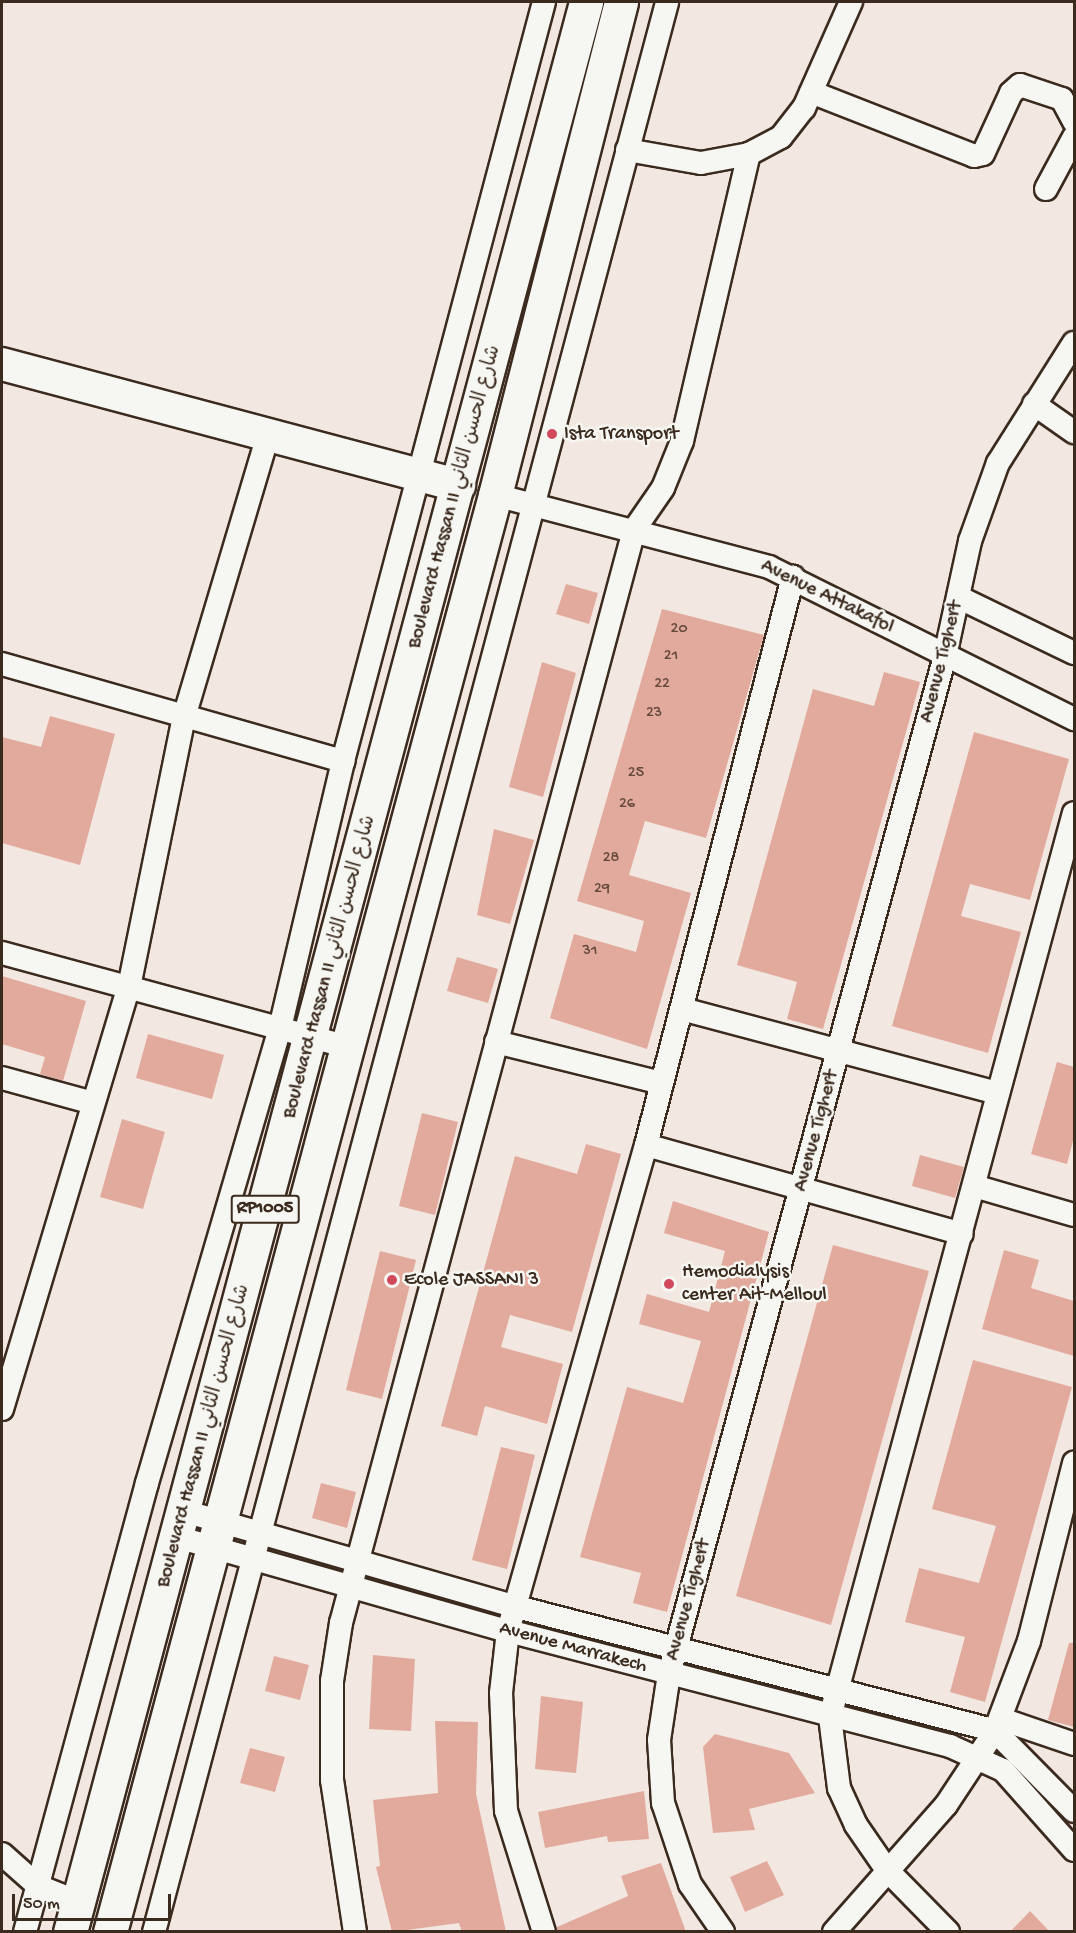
<!DOCTYPE html>
<html>
<head>
<meta charset="utf-8">
<style>
  body { margin:0 }
  #map { position:relative; width:1076px; height:1933px; overflow:hidden; background:#f2e7e1; font-family:"Gochi Hand","Playpen Sans Arabic",sans-serif }
  div>[style] { position:absolute }
  .building>* { inset:0; background:#e2aa9c }
  .roads { filter:drop-shadow(2px 0 #3b2a1e) drop-shadow(-2px 0 #3b2a1e) drop-shadow(0 2px #3b2a1e) drop-shadow(0 -2px #3b2a1e) }
  .street>* { height:22px; margin:-11px; padding:0 11px; transform-origin:11px; border-radius:11px; background:#f6f6f2 }
  .secondary>* { height:32px; margin:-16px; padding:0 16px; transform-origin:16px; border-radius:16px; background:#f6f6f2 }
  .primary>* { height:33px; margin:-16.5px; padding:0 16.5px; transform-origin:16.5px; border-radius:16.5px; background:#f6f6f2 }
  .dots>* { width:16px; height:16px; translate:-50% -50%; box-sizing:border-box; border:3px solid #f6f6f2; border-radius:50% }
  span { translate:-50% -50%; white-space:nowrap; text-align:center; line-height:1.15; -webkit-text-stroke:5px #f6f6f2; paint-order:stroke }
  .number-label { font-size:16px; color:#654a3e }
  .number-label span { -webkit-text-stroke-width:0 }
  .shield-label span { padding:2px 4px; background:#f6f6f2; border:2px solid; border-radius:4px; -webkit-text-stroke-width:0 }
  .shield-label { font-size:18px; color:#3b2a1e; font-weight:700 }
  .poi-label { font-size:20px; color:#3b2a1e }
  .left { translate:0 -50%; text-align:left }
  .street-label { font-size:20px; color:#3b2a1e }
  .frame { position:absolute; inset:0; border:3px solid #3b2a1e; pointer-events:none }
  .scale { position:absolute; left:12px; top:1894px; width:159px; height:27px; box-sizing:border-box; border:3px solid #3b2a1e; border-top:0; padding-left:8px; font-size:18px; line-height:21px; white-space:nowrap; color:#3b2a1e; -webkit-text-stroke:4px #f6f6f2; paint-order:stroke }
</style>
</head>
<body>
<div id="map">
  <div class="building">
    <i style="clip-path:polygon(566px 584px,598px 593px,589px 624px,556px 614px)"></i>
    <i style="clip-path:polygon(662px 609px,764px 635px,706px 838px,645px 821px,629px 875px,691px 893px,647px 1049px,550px 1018px,574px 934px,636px 952px,644px 921px,577px 901px)"></i>
    <i style="clip-path:polygon(542px 662px,576px 673px,543px 797px,509px 787px)"></i>
    <i style="clip-path:polygon(884px 672px,920px 682px,823px 1029px,787px 1019px,797px 982px,737px 965px,813px 689px,874px 706px)"></i>
    <i style="clip-path:polygon(50px 716px,115px 734px,80px 865px,2px 843px,2px 737px,41px 747px)"></i>
    <i style="clip-path:polygon(974px 732px,1069px 759px,1030px 900px,970px 884px,961px 916px,1021px 932px,988px 1053px,892px 1026px)"></i>
    <i style="clip-path:polygon(494px 829px,534px 840px,510px 924px,477px 915px)"></i>
    <i style="clip-path:polygon(457px 957px,498px 969px,488px 1003px,447px 991px)"></i>
    <i style="clip-path:polygon(2px 976px,86px 1001px,63px 1081px,40px 1074px,45px 1057px,2px 1044px)"></i>
    <i style="clip-path:polygon(148px 1034px,224px 1055px,212px 1099px,136px 1078px)"></i>
    <i style="clip-path:polygon(1057px 1062px,1074px 1067px,1074px 1137px,1067px 1164px,1031px 1154px)"></i>
    <i style="clip-path:polygon(422px 1113px,458px 1122px,435px 1215px,399px 1206px)"></i>
    <i style="clip-path:polygon(122px 1119px,165px 1132px,143px 1209px,100px 1197px)"></i>
    <i style="clip-path:polygon(586px 1144px,621px 1154px,572px 1332px,510px 1315px,501px 1347px,563px 1364px,547px 1424px,485px 1406px,477px 1436px,441px 1426px,515px 1156px,577px 1174px)"></i>
    <i style="clip-path:polygon(920px 1155px,964px 1167px,955px 1198px,912px 1186px)"></i>
    <i style="clip-path:polygon(673px 1201px,769px 1232px,667px 1612px,633px 1603px,641px 1573px,580px 1557px,627px 1387px,683px 1403px,701px 1341px,639px 1324px,647px 1294px,709px 1312px,725px 1251px,664px 1233px)"></i>
    <i style="clip-path:polygon(833px 1245px,929px 1271px,831px 1625px,736px 1596px)"></i>
    <i style="clip-path:polygon(1004px 1250px,1039px 1260px,1031px 1288px,1074px 1301px,1074px 1356px,982px 1329px)"></i>
    <i style="clip-path:polygon(380px 1251px,416px 1260px,382px 1399px,346px 1390px)"></i>
    <i style="clip-path:polygon(973px 1360px,1072px 1387px,985px 1702px,950px 1692px,965px 1637px,905px 1622px,919px 1568px,979px 1583px,996px 1526px,932px 1509px)"></i>
    <i style="clip-path:polygon(501px 1447px,535px 1455px,507px 1569px,472px 1560px)"></i>
    <i style="clip-path:polygon(321px 1483px,356px 1492px,347px 1528px,312px 1518px)"></i>
    <i style="clip-path:polygon(1069px 1643px,1074px 1643px,1074px 1727px,1048px 1720px)"></i>
    <i style="clip-path:polygon(373px 1655px,415px 1659px,411px 1731px,369px 1729px)"></i>
    <i style="clip-path:polygon(274px 1656px,309px 1665px,300px 1700px,265px 1691px)"></i>
    <i style="clip-path:polygon(541px 1696px,583px 1702px,576px 1773px,535px 1769px)"></i>
    <i style="clip-path:polygon(435px 1721px,478px 1722px,476px 1794px,506px 1932px,462px 1932px,459px 1923px,392px 1932px,376px 1867px,380px 1866px,373px 1800px,438px 1793px)"></i>
    <i style="clip-path:polygon(715px 1734px,789px 1753px,815px 1793px,749px 1809px,755px 1830px,713px 1833px,703px 1747px)"></i>
    <i style="clip-path:polygon(250px 1748px,285px 1757px,275px 1792px,240px 1783px)"></i>
    <i style="clip-path:polygon(644px 1791px,649px 1839px,608px 1842px,607px 1836px,545px 1848px,538px 1812px)"></i>
    <i style="clip-path:polygon(767px 1861px,784px 1895px,745px 1912px,730px 1877px)"></i>
    <i style="clip-path:polygon(661px 1863px,686px 1932px,557px 1932px,557px 1927px,628px 1896px,621px 1876px)"></i>
    <i style="clip-path:polygon(1030px 1911px,1050px 1932px,1010px 1932px)"></i>
  </div>
  <div class="roads">
    <div class="street">
      <i style="left:811px;top:92px;width:175px;rotate:21.4deg"></i>
      <i style="left:974px;top:156px;width:9px;rotate:-13deg"></i>
      <i style="left:983px;top:154px;width:67px;rotate:-65.3deg"></i>
      <i style="left:1011px;top:93px;width:12px;rotate:-42deg"></i>
      <i style="left:1020px;top:85px;width:44px;rotate:18.4deg"></i>
      <i style="left:1062px;top:99px;width:26px;rotate:62deg"></i>
      <i style="left:627px;top:150px;width:75px;rotate:10deg"></i>
      <i style="left:701px;top:163px;width:49px;rotate:-10.6deg"></i>
      <i style="left:749px;top:154px;width:36px;rotate:-28deg"></i>
      <i style="left:781px;top:137px;width:37px;rotate:-52deg"></i>
      <i style="left:804px;top:108px;width:116px;rotate:-66.1deg"></i>
      <i style="left:1046px;top:189px;width:59px;rotate:-61.7deg"></i>
      <i style="left:1034px;top:404px;width:49px;rotate:35deg"></i>
      <i style="left:495px;top:495px;width:283px;rotate:14.7deg"></i>
      <i style="left:769px;top:567px;width:341px;rotate:26.5deg"></i>
      <i style="left:958px;top:597px;width:129px;rotate:25.8deg"></i>
      <i style="left:2px;top:664px;width:355px;rotate:15.9deg"></i>
      <i style="left:2px;top:953px;width:355px;rotate:15.2deg"></i>
      <i style="left:682px;top:1009px;width:327px;rotate:14.9deg"></i>
      <i style="left:496px;top:1042px;width:171px;rotate:13.9deg"></i>
      <i style="left:2px;top:1078px;width:94px;rotate:15.4deg"></i>
      <i style="left:646px;top:1145px;width:328px;rotate:15.7deg"></i>
      <i style="left:974px;top:1186px;width:104px;rotate:16.2deg"></i>
      <i style="left:2px;top:1409px;width:441px;rotate:-73.3deg"></i>
      <i style="left:129px;top:987px;width:276px;rotate:-78.5deg"></i>
      <i style="left:184px;top:717px;width:294px;rotate:-73.4deg"></i>
      <i style="left:184px;top:1511px;width:347px;rotate:16.1deg"></i>
      <i style="left:517px;top:1607px;width:494px;rotate:14.5deg"></i>
      <i style="left:995px;top:1731px;width:112px;rotate:45.4deg"></i>
      <i style="left:177px;top:1537px;width:344px;rotate:15.9deg"></i>
      <i style="left:508px;top:1631px;width:457px;rotate:14.6deg"></i>
      <i style="left:950px;top:1746px;width:58px;rotate:24.4deg"></i>
      <i style="left:1003px;top:1770px;width:107px;rotate:48.4deg"></i>
      <i style="left:1001px;top:1719px;width:77px;rotate:18.9deg"></i>
      <i style="left:2px;top:1854px;width:48px;rotate:41.6deg"></i>
      <i style="left:38px;top:1886px;width:43px;rotate:21.8deg"></i>
      <i style="left:25px;top:1932px;width:465px;rotate:-74.8deg"></i>
      <i style="left:147px;top:1483px;width:474px;rotate:-73.7deg"></i>
      <i style="left:280px;top:1028px;width:274px;rotate:-76.7deg"></i>
      <i style="left:343px;top:761px;width:785px;rotate:-75.17deg"></i>
      <i style="left:154px;top:1932px;width:1997px;rotate:-75.11deg"></i>
      <i style="left:355px;top:1932px;width:154px;rotate:-98.6deg"></i>
      <i style="left:332px;top:1780px;width:99px;rotate:-90deg"></i>
      <i style="left:332px;top:1681px;width:59px;rotate:-81.2deg"></i>
      <i style="left:341px;top:1623px;width:1132px;rotate:-74.99deg"></i>
      <i style="left:634px;top:530px;width:51px;rotate:-55.4deg"></i>
      <i style="left:663px;top:488px;width:51px;rotate:-68deg"></i>
      <i style="left:682px;top:441px;width:295px;rotate:-76.9deg"></i>
      <i style="left:544px;top:1932px;width:127px;rotate:-107.4deg"></i>
      <i style="left:506px;top:1811px;width:118px;rotate:-92.4deg"></i>
      <i style="left:501px;top:1693px;width:62px;rotate:-83.6deg"></i>
      <i style="left:508px;top:1631px;width:505px;rotate:-74.15deg"></i>
      <i style="left:646px;top:1145px;width:587px;rotate:-75.49deg"></i>
      <i style="left:723px;top:1932px;width:58px;rotate:-124.5deg"></i>
      <i style="left:690px;top:1884px;width:85px;rotate:-108.4deg"></i>
      <i style="left:663px;top:1803px;width:63px;rotate:-93.6deg"></i>
      <i style="left:659px;top:1740px;width:67px;rotate:-81.4deg"></i>
      <i style="left:669px;top:1674px;width:1055px;rotate:-74.83deg"></i>
      <i style="left:945px;top:656px;width:118px;rotate:-77.7deg"></i>
      <i style="left:970px;top:541px;width:83px;rotate:-70.3deg"></i>
      <i style="left:998px;top:463px;width:142px;rotate:-57.7deg"></i>
      <i style="left:834px;top:1932px;width:169px;rotate:-48.6deg"></i>
      <i style="left:946px;top:1805px;width:89px;rotate:-56.5deg"></i>
      <i style="left:995px;top:1731px;width:96px;rotate:-69.3deg"></i>
      <i style="left:1029px;top:1641px;width:184px;rotate:-75.8deg"></i>
      <i style="left:948px;top:1932px;width:87px;rotate:-134.5deg"></i>
      <i style="left:887px;top:1870px;width:55px;rotate:-124.6deg"></i>
      <i style="left:856px;top:1825px;width:41px;rotate:-114.7deg"></i>
      <i style="left:839px;top:1788px;width:72px;rotate:-97.2deg"></i>
      <i style="left:830px;top:1717px;width:936px;rotate:-74.9deg"></i>
    </div>
    <div class="secondary">
      <i style="left:2px;top:364px;width:473px;rotate:14.9deg"></i>
    </div>
    <div class="primary">
      <i style="left:70px;top:1932px;width:1998px;rotate:-75.03deg"></i>
      <i style="left:110px;top:1932px;width:1488px;rotate:-75deg"></i>
      <i style="left:495px;top:495px;width:509px;rotate:-75.66deg"></i>
    </div>
  </div>
  <div class="dots">
    <i style="left:552px;top:434px;background:#d1495b"></i>
    <i style="left:392px;top:1280px;background:#d1495b"></i>
    <i style="left:669px;top:1284px;background:#d1495b"></i>
  </div>
  <div class="number-label">
    <span style="left:679px;top:630px">20</span>
    <span style="left:671px;top:657px">21</span>
    <span style="left:662px;top:685px">22</span>
    <span style="left:654px;top:714px">23</span>
    <span style="left:636px;top:774px">25</span>
    <span style="left:627px;top:805px">26</span>
    <span style="left:611px;top:859px">28</span>
    <span style="left:602px;top:890px">29</span>
    <span style="left:590px;top:952px">31</span>
  </div>
  <div class="shield-label">
    <span style="left:265px;top:1209px">RP1005</span>
  </div>
  <div class="poi-label">
    <span class="left" style="left:564px;top:434px">Ista Transport</span>
    <span class="left" style="left:682px;top:1284px">Hemodialysis<br>center Ait-Melloul</span>
    <span class="left" style="left:404px;top:1280px">Ecole JASSANI 3</span>
  </div>
  <div class="street-label">
    <span style="left:455px;top:497px;rotate:-75deg">Boulevard Hassan II شارع الحسن الثاني</span>
    <span style="left:827px;top:597px;rotate:26deg">Avenue Attakafol</span>
    <span style="left:942px;top:662px;rotate:-76deg">Avenue Tighert</span>
    <span style="left:330px;top:967px;rotate:-75deg">Boulevard Hassan II شارع الحسن الثاني</span>
    <span style="left:817px;top:1131px;rotate:-75deg">Avenue Tighert</span>
    <span style="left:204px;top:1436px;rotate:-75deg">Boulevard Hassan II شارع الحسن الثاني</span>
    <span style="left:689px;top:1600px;rotate:-75deg">Avenue Tighert</span>
    <span style="left:573px;top:1648px;rotate:15deg">Avenue Marrakech</span>
  </div>
  <div class="frame"></div>
  <div class="scale">50 m</div>
</div>
</body>
</html>
